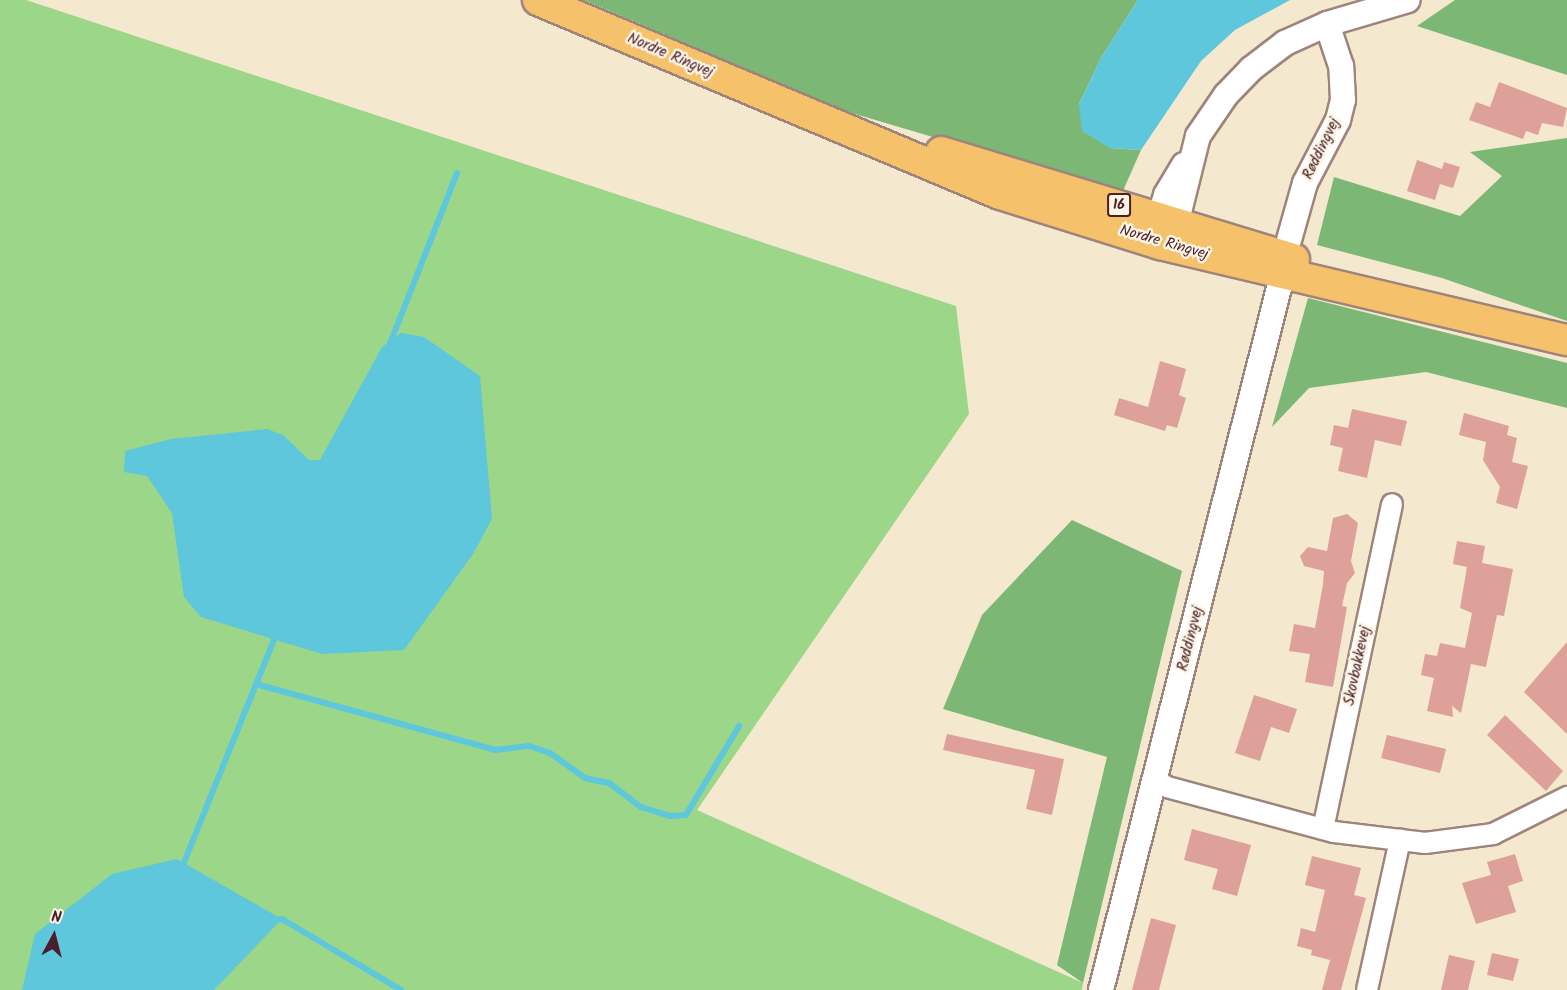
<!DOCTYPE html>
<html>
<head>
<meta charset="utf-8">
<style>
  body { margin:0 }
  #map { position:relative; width:1567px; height:990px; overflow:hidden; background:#f4e8ce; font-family:Kalam,sans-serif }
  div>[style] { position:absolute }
  .green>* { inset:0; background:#9bd689 }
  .forest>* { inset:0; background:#7cb775 }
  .water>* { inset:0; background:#5fc7db }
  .stream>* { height:6px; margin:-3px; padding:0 3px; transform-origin:3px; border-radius:3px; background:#5fc7db }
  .building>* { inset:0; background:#dea09b }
  .roads { filter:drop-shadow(2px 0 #9f847c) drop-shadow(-2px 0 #9f847c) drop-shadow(0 2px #9f847c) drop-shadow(0 -2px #9f847c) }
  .minor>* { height:20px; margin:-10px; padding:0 10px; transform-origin:10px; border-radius:10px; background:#fff }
  .tertiary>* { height:24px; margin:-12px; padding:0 12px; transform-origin:12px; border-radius:12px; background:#fff }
  .primary>* { height:30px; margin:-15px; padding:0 15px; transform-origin:15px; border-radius:15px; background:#f6c16b }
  span { translate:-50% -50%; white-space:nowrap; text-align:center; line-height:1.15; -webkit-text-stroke:5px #fcf5e5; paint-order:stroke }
  .shield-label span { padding:2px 4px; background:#fcf5e5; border:2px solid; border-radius:4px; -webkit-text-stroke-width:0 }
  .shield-label { font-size:14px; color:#4a1f2b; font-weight:700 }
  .street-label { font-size:15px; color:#4a1f2b }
  .north { position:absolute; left:24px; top:906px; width:60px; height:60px; -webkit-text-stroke:4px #fcf5e5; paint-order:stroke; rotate:7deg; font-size:16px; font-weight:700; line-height:24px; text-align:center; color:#4a1f2b }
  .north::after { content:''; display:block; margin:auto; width:21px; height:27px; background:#4a1f2b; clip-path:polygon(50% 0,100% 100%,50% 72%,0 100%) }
</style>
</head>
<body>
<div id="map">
  <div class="green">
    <i style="clip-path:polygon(0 0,26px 0,956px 306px,969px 414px,697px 810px,1083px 983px,1082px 990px,0 990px)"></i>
  </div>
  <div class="forest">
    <i style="clip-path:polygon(584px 0,1138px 0,1102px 56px,1079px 104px,1110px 148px,1141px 150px,1122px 193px,845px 111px)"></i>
    <i style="clip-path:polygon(1455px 0,1567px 0,1567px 75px,1417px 26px)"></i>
    <i style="clip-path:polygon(1567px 138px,1567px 321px,1442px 278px,1317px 245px,1334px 177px,1460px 216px,1502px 176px,1470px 152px)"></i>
    <i style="clip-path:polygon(1308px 298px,1567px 363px,1567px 408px,1426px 372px,1309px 388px,1272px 427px)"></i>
    <i style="clip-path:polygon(1072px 520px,1182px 571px,1083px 983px,1057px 965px,1107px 757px,943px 709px,982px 615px)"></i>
  </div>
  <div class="water">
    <i style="clip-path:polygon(1138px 0,1290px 0,1235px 30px,1201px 61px,1141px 150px,1110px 148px,1082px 131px,1079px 104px,1102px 56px)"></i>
    <i style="clip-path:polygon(401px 333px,424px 337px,480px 376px,492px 519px,473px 554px,404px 650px,322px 654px,201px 617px,184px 597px,172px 513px,147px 476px,124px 472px,125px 451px,171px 439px,267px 429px,283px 435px,309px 460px,320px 460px,382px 347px)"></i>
    <i style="clip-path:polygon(177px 859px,282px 919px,214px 990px,22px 990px,35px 934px,112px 874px)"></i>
  </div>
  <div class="stream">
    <i style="left:389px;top:346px;width:186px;rotate:-68.5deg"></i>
    <i style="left:256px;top:684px;width:248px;rotate:15.4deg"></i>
    <i style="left:495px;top:750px;width:34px;rotate:-7deg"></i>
    <i style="left:529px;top:746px;width:22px;rotate:18deg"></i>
    <i style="left:550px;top:753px;width:43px;rotate:35.5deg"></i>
    <i style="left:585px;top:778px;width:25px;rotate:12deg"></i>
    <i style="left:609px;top:783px;width:40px;rotate:37deg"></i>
    <i style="left:641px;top:807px;width:30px;rotate:17deg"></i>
    <i style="left:670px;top:816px;width:16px;rotate:-4deg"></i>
    <i style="left:686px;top:815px;width:104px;rotate:-59.2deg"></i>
    <i style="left:181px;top:870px;width:257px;rotate:-68deg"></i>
    <i style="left:275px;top:920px;width:7px;rotate:-8deg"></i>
    <i style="left:282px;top:919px;width:139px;rotate:30.8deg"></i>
  </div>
  <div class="building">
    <i style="clip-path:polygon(1499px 82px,1567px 108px,1563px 127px,1542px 123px,1538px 135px,1526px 131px,1523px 139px,1469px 120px,1476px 102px,1490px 107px)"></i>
    <i style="clip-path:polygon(1417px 160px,1442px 169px,1444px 162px,1460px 167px,1453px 188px,1440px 184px,1435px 200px,1407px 191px)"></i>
    <i style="clip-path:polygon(1160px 361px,1186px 369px,1179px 395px,1186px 398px,1177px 428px,1167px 425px,1165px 431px,1114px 415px,1119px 398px,1148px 407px)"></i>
    <i style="clip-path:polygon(1352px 409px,1407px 421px,1401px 446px,1375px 440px,1367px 478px,1338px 471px,1343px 448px,1330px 445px,1334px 425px,1348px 428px)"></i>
    <i style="clip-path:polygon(1464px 413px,1509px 426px,1507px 435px,1517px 438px,1512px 462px,1528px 466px,1517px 509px,1496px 503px,1500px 487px,1483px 460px,1486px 442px,1459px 435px)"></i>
    <i style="clip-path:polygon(1347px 514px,1358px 523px,1351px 561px,1355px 573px,1347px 583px,1342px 606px,1347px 607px,1333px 687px,1305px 682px,1310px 654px,1289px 651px,1294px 624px,1315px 628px,1323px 584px,1324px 571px,1304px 566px,1300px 556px,1308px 547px,1327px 551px,1333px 518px)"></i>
    <i style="clip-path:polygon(1457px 541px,1485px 546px,1482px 563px,1513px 569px,1504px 616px,1497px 615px,1486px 667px,1471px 664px,1461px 713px,1452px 706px,1453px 717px,1427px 711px,1434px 678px,1421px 675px,1425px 654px,1437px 656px,1440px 643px,1465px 648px,1472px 613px,1460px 608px,1467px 567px,1453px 564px)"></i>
    <i style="clip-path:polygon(1567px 642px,1567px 734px,1524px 692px)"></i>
    <i style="clip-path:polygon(1254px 695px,1297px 709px,1289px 733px,1271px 727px,1260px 761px,1235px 753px)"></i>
    <i style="clip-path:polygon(1505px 715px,1563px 771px,1546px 791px,1487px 735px)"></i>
    <i style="clip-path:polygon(947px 734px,1064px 759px,1052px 815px,1026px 809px,1035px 770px,943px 750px)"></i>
    <i style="clip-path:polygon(1387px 735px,1446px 749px,1440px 773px,1381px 758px)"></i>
    <i style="clip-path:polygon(1192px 829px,1251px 845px,1237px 896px,1212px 889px,1218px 869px,1184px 860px)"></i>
    <i style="clip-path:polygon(1515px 854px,1523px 881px,1508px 886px,1516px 912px,1476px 924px,1462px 883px,1491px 875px,1487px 862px)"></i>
    <i style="clip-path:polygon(1312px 856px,1361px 868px,1354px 895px,1366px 898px,1341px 990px,1322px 990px,1330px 960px,1311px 955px,1312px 950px,1297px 946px,1301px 928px,1315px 932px,1325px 890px,1305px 885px)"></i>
    <i style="clip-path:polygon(1151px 918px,1176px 925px,1159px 990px,1132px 990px)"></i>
    <i style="clip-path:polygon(1492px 953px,1519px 959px,1513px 981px,1487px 975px)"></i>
    <i style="clip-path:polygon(1449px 955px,1475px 961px,1468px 990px,1441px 990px)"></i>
  </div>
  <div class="roads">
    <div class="minor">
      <i style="left:1155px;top:779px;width:14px;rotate:34deg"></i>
      <i style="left:1167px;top:787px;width:173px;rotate:15.1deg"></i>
      <i style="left:1334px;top:832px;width:92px;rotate:6.9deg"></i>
      <i style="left:1425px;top:843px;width:69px;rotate:-7.5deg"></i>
      <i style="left:1493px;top:834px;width:83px;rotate:-26.6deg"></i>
      <i style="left:1323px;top:829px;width:332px;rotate:-78deg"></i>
      <i style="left:1367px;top:990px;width:154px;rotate:-77.6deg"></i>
    </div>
    <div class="tertiary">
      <i style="left:1160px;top:235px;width:18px;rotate:-93deg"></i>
      <i style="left:1159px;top:217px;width:23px;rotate:-72deg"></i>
      <i style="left:1166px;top:195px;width:35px;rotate:-59deg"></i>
      <i style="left:1165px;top:237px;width:29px;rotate:-61deg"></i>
      <i style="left:1179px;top:212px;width:78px;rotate:-76deg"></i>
      <i style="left:1198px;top:136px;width:50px;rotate:-55.7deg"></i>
      <i style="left:1226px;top:95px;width:36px;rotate:-46deg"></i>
      <i style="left:1251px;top:69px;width:43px;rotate:-37.4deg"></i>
      <i style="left:1285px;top:43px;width:46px;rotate:-24.3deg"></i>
      <i style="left:1327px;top:24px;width:84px;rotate:-16.5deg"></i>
      <i style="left:1289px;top:240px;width:59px;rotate:-74.3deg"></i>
      <i style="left:1305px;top:183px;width:71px;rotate:-62.4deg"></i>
      <i style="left:1338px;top:120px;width:21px;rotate:-76deg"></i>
      <i style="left:1343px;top:100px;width:34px;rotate:-93deg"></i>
      <i style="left:1341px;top:66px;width:44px;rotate:-108.4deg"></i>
      <i style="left:1101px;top:990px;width:724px;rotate:-75.77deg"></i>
    </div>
    <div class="primary">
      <i style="left:538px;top:0;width:501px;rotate:22.78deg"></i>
      <i style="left:1000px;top:194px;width:168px;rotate:17.4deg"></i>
      <i style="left:1160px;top:244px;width:418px;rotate:13.3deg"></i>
      <i style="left:941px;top:152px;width:369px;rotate:16.9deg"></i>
    </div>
  </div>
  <div class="shield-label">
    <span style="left:1119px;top:205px">16</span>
  </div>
  <div class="street-label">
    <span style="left:670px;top:56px;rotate:23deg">Nordre Ringvej</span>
    <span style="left:1322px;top:149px;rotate:-64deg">Røddingvej</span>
    <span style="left:1164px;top:243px;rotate:16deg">Nordre Ringvej</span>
    <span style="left:1191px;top:639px;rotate:-76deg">Røddingvej</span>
    <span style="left:1358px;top:666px;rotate:-78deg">Skovbakkevej</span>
  </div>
  <div class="north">N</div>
</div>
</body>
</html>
